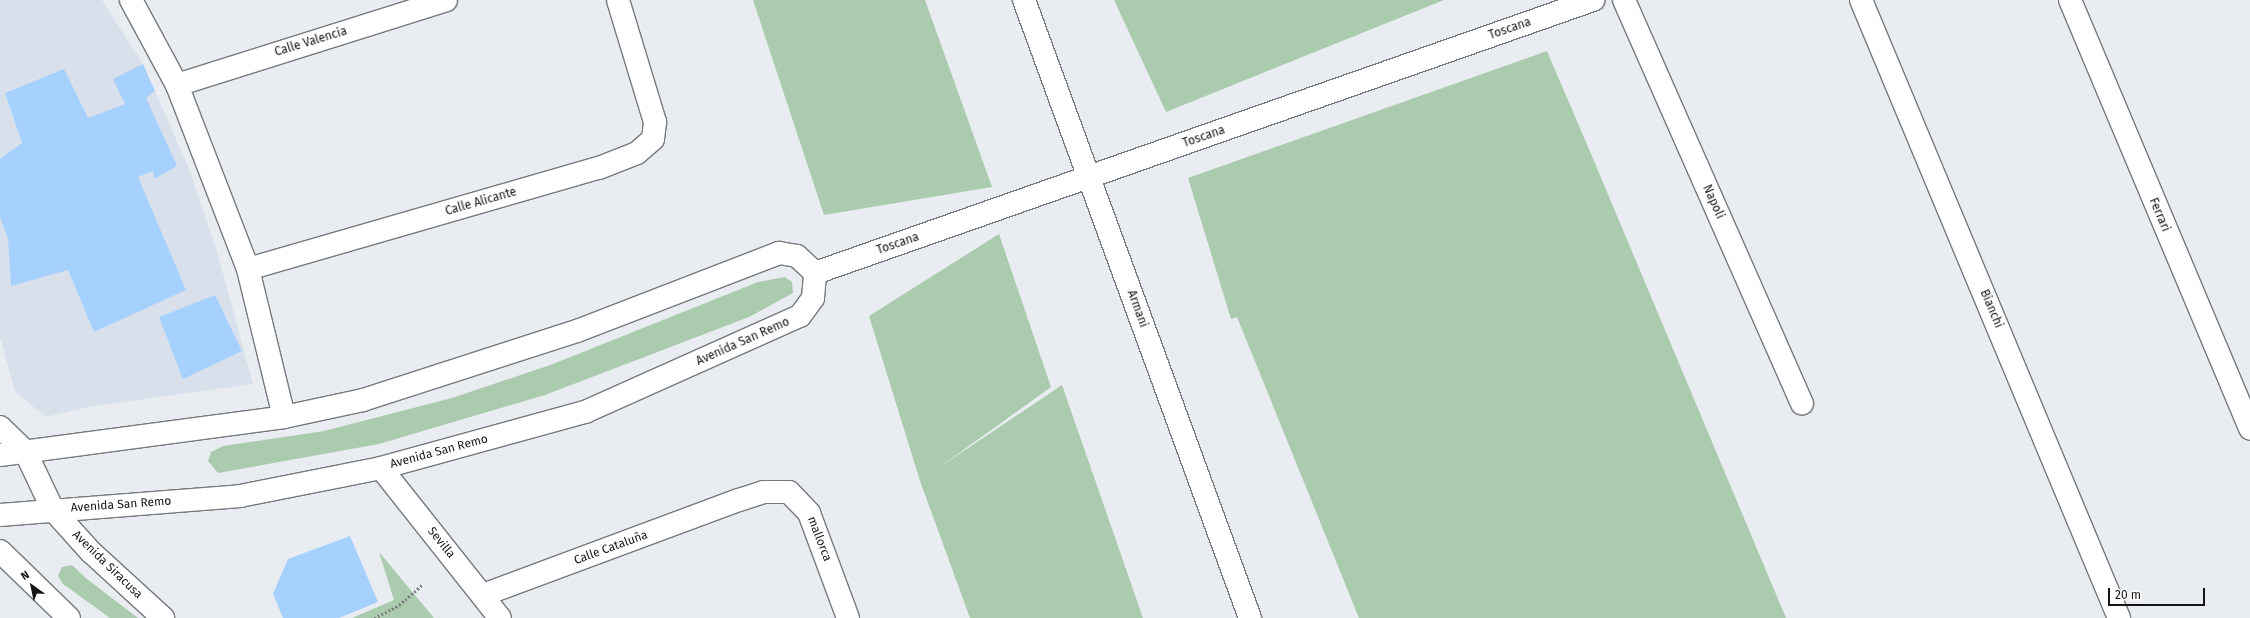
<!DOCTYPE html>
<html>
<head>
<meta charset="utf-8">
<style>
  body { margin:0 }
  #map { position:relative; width:2250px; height:618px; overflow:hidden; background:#e9edf1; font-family:"Fira Sans",sans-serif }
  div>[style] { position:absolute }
  .built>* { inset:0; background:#d8e1eb }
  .green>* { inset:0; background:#abcbae }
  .building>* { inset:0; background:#a6d0fe }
  .path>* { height:2.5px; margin-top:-1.25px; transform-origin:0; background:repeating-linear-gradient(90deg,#7b7d80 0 2px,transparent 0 4px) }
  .roads { filter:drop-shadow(1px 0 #76797d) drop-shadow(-1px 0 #76797d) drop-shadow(0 1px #76797d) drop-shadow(0 -1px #76797d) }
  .minor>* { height:22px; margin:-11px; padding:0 11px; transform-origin:11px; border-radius:11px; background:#fff }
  span { translate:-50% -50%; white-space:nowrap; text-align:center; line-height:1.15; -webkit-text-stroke:4px #fff; paint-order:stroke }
  .street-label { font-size:12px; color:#141517 }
  .north { position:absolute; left:12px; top:566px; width:40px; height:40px; -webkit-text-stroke:3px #fff; paint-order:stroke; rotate:327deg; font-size:11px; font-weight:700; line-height:16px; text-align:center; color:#141517 }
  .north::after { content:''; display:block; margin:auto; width:14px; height:18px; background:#141517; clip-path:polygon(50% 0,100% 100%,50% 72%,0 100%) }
  .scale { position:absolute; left:2108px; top:588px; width:97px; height:18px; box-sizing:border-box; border:2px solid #141517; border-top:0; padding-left:5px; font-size:12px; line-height:14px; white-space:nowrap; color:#141517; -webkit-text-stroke:3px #fff; paint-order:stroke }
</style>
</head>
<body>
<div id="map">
  <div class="built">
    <i style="clip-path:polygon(0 0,102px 0,143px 64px,189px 169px,217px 251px,253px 384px,88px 407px,46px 417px,15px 392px,0 337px)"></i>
  </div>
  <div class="green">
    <i style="clip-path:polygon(753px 0,925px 0,992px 187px,824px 215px)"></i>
    <i style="clip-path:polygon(1114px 0,1444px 0,1166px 112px)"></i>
    <i style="clip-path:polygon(1547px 51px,1594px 161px,1786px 618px,1359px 618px,1237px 317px,1231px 319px,1188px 178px)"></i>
    <i style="clip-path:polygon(999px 234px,1051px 387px,937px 469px,1062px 385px,1143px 618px,970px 618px,920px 481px,869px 316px)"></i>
    <i style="clip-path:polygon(785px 277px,792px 282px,793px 293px,749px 317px,545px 395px,379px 444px,218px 473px,208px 461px,211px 452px,223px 446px,324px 431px,452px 398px,553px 364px,758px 282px)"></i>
    <i style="clip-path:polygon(379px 552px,434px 618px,352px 618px,394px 600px)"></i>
    <i style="clip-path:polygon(72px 565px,87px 579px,138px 618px,110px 618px,63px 584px,58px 576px,62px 567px)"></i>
  </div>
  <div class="building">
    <i style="clip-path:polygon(143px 64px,155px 91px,146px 98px,177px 166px,154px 179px,153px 171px,138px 177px,186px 290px,94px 332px,68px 270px,11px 286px,8px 238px,0 217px,0 168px,119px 119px,0 168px,0 159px,22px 143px,5px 93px,64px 69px,88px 118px,125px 104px,113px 79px)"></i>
    <i style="clip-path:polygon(215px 295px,242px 351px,183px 379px,159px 317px)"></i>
    <i style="clip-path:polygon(350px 536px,378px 602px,339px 618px,283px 618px,273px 594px,288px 559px)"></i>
  </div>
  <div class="path">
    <i style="left:374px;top:618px;width:28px;rotate:-27deg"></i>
    <i style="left:399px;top:605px;width:30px;rotate:-41deg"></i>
  </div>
  <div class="roads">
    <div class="minor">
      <i style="left:131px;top:0;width:97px;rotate:61.6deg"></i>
      <i style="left:177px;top:85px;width:197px;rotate:68.9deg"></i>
      <i style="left:248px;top:269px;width:152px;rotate:76.3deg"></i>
      <i style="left:1024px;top:0;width:658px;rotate:69.91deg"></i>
      <i style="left:1624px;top:0;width:441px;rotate:66.2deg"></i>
      <i style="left:1861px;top:0;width:670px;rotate:67.34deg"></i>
      <i style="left:2070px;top:0;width:465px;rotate:67.2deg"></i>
      <i style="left:177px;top:85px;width:282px;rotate:-17.5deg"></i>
      <i style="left:248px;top:269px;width:365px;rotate:-16.1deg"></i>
      <i style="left:599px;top:168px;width:41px;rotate:-21.5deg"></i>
      <i style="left:637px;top:153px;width:21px;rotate:-41deg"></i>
      <i style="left:653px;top:139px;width:17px;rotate:-83deg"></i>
      <i style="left:655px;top:122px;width:127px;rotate:-106.9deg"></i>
      <i style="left:815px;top:273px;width:825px;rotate:-19.34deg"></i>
      <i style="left:0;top:427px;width:35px;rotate:44deg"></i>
      <i style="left:25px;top:451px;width:65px;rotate:64.6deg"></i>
      <i style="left:53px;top:510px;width:57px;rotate:47.9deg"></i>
      <i style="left:91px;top:552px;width:98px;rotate:42.5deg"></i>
      <i style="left:0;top:455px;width:287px;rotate:-7.6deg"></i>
      <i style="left:284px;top:417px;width:81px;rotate:-12.1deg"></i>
      <i style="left:363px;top:400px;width:225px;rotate:-17.9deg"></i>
      <i style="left:577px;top:331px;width:217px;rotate:-21.1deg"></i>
      <i style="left:779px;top:253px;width:18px;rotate:9deg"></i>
      <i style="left:797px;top:256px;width:25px;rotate:43deg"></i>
      <i style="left:381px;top:468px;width:191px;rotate:51.6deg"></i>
      <i style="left:0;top:515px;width:241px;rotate:-4.5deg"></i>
      <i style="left:240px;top:496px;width:144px;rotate:-11.2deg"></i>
      <i style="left:381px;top:468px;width:212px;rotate:-15.4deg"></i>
      <i style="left:585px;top:412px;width:235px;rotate:-24.1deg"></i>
      <i style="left:800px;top:316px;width:22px;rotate:-54deg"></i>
      <i style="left:813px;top:298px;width:25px;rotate:-85deg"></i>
      <i style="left:0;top:551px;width:96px;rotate:44.2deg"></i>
      <i style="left:483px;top:595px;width:273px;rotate:-20.4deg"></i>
      <i style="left:739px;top:500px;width:26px;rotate:-18deg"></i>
      <i style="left:764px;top:492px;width:25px"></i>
      <i style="left:789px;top:492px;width:29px;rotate:46deg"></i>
      <i style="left:809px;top:513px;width:112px;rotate:69.6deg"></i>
    </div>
  </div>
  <div class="street-label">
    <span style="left:1510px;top:29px;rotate:-19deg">Toscana</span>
    <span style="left:311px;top:42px;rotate:-17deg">Calle Valencia</span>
    <span style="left:1204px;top:137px;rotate:-19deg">Toscana</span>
    <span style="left:481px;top:202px;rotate:-16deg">Calle Alicante</span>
    <span style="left:1713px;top:202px;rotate:66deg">Napoli</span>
    <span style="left:2159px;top:215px;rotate:67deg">Ferrari</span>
    <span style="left:898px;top:244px;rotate:-19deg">Toscana</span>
    <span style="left:1137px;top:309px;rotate:70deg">Armani</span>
    <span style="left:1991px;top:309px;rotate:67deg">Bianchi</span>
    <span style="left:743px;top:342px;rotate:-24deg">Avenida San Remo</span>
    <span style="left:439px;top:452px;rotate:-15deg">Avenida San Remo</span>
    <span style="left:121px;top:505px;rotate:-4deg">Avenida San Remo</span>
    <span style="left:819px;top:539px;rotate:69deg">mallorca</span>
    <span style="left:441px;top:543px;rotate:51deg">Sevilla</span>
    <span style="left:611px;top:548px;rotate:-20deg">Calle Cataluña</span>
    <span style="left:107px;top:565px;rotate:44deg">Avenida Siracusa</span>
  </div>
  <div class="north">N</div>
  <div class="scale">20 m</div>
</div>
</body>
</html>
